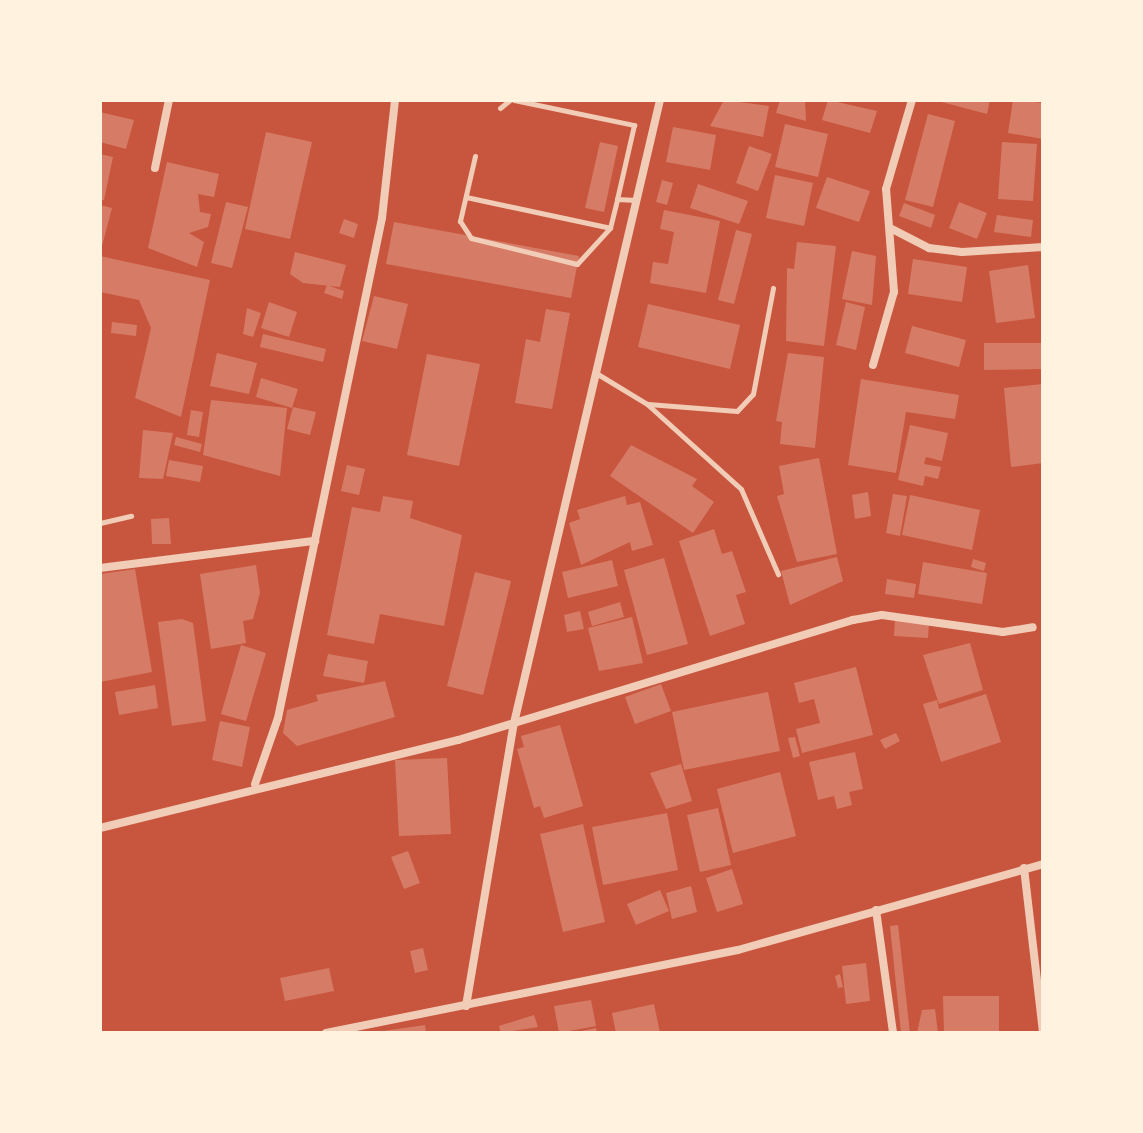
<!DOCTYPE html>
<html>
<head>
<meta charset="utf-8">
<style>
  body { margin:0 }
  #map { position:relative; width:1143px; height:1133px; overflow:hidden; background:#c8553d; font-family:Commissioner,sans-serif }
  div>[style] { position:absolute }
  .building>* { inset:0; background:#d67c66 }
  .service>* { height:5px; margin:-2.5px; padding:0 2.5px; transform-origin:2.5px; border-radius:2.5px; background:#f1ccb7 }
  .minor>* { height:8px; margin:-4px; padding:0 4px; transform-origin:4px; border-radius:4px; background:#f1ccb7 }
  span { translate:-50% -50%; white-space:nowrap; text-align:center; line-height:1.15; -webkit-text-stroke:8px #fff3e0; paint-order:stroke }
  .frame { position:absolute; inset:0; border:102px solid #fff3e0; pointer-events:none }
</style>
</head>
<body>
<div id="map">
  <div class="building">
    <i style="clip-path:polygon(724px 100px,769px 106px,763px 137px,710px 126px)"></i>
    <i style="clip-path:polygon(780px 100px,805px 100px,806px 121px,776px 113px)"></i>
    <i style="clip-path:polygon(828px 100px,877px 111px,870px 133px,822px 120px)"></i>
    <i style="clip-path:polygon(934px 100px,990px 100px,987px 114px)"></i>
    <i style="clip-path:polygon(1013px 100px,1043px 103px,1043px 139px,1008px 133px)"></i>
    <i style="clip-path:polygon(100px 112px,134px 120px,126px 149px,100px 142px)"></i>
    <i style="clip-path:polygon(928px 114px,955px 121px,933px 207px,905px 200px)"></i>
    <i style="clip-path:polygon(785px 124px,828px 134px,818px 177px,775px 167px)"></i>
    <i style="clip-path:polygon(673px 127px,716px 135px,710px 170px,666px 162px)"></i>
    <i style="clip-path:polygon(266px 132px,312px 142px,290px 239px,245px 229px)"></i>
    <i style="clip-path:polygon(600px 142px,618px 146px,604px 212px,585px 208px)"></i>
    <i style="clip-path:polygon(1002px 142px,1037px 144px,1033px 201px,998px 199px)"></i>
    <i style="clip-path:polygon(749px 146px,772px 154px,758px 191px,736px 183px)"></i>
    <i style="clip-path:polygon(100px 154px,113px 157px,104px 200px,100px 200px)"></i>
    <i style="clip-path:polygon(167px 162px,219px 174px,214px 197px,198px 194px,200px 212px,211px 214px,208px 227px,189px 233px,204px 242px,197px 267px,148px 248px)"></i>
    <i style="clip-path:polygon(775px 175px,813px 183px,804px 226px,766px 218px)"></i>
    <i style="clip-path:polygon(827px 177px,870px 191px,859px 222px,816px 208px)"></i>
    <i style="clip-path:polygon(662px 180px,673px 183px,667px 205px,656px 202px)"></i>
    <i style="clip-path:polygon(698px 184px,748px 201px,739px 224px,690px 208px)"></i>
    <i style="clip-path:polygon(226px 202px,248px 207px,232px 268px,211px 263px)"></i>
    <i style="clip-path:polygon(959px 202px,987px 213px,977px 239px,949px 228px)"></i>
    <i style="clip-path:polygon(904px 203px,935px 215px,931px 228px,899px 216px)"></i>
    <i style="clip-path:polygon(100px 205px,112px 208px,101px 250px,100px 249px)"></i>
    <i style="clip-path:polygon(664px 210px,720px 221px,706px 293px,650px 283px,653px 262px,668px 264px,674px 232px,660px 229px)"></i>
    <i style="clip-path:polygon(997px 215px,1033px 220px,1031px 237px,994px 232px)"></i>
    <i style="clip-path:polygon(344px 219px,358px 224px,354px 238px,339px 233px)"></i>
    <i style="clip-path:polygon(394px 222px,579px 256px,571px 298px,386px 264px)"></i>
    <i style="clip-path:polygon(736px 230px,752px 234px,734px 304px,718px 300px)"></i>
    <i style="clip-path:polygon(797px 242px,836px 246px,824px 346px,786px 341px,787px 268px,794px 269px)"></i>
    <i style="clip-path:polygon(852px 251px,876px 256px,872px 305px,842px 299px)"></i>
    <i style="clip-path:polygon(295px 252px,346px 265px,340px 287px,303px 283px,290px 274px)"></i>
    <i style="clip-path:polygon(100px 256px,210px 280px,181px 417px,135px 398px,151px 328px,139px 300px,100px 292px)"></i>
    <i style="clip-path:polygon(913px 259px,967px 267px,962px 302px,908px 294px)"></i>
    <i style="clip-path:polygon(1028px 265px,1035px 318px,996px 323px,989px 271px)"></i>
    <i style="clip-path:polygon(327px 285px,344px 291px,342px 299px,324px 293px)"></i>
    <i style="clip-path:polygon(374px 296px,408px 304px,397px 349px,362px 341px)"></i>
    <i style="clip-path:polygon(269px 302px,297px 312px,289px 337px,261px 328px)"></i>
    <i style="clip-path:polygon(846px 302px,865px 307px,856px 350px,836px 345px)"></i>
    <i style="clip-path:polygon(648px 304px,740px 325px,730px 369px,638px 347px)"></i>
    <i style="clip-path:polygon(247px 308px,261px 313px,253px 337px,243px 334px)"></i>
    <i style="clip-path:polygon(546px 309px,570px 313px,552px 409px,515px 403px,526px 339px,540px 342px)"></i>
    <i style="clip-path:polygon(112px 322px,137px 325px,136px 336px,111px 333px)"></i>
    <i style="clip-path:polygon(912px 326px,966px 340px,959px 367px,905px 353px)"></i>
    <i style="clip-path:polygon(263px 334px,326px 349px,323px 362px,260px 347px)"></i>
    <i style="clip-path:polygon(984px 343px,1043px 343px,1043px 369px,984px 370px)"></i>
    <i style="clip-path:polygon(217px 353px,257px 363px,249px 394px,210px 386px)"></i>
    <i style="clip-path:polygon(788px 353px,824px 357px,815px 448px,780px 444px,782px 422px,776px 421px)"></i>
    <i style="clip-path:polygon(427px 354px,480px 364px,459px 466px,407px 455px)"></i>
    <i style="clip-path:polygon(261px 378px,298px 389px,292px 408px,256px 397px)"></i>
    <i style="clip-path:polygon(861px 379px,959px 395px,955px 419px,906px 412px,896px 473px,848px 465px)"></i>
    <i style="clip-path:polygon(1043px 384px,1043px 463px,1011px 467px,1004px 388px)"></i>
    <i style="clip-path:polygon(211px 400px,287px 408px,280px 476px,203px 455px)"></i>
    <i style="clip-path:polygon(293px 407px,316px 412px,310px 435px,287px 429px)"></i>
    <i style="clip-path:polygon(191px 410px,203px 412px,199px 437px,187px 435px)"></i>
    <i style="clip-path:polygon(910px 425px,948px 433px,942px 461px,926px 457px,924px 464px,941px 467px,938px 479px,925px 476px,923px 486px,898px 480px)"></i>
    <i style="clip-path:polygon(143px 430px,173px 433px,163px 479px,139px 478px)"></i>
    <i style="clip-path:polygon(176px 437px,202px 444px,200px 452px,174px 445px)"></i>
    <i style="clip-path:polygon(631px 445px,697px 479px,692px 486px,714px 502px,693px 533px,610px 476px)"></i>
    <i style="clip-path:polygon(819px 458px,837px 554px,797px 562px,777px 496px,784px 494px,779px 466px)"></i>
    <i style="clip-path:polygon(169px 460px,203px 466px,200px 482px,166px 476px)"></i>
    <i style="clip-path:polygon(347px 465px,365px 469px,359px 495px,341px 491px)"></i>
    <i style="clip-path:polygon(868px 492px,871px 516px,855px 519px,852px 495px)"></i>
    <i style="clip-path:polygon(893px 494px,907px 496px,900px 536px,886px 533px)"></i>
    <i style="clip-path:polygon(910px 495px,980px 510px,972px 550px,902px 535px)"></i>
    <i style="clip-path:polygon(383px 496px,413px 501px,410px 518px,462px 535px,444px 626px,380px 614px,374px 644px,327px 635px,352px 507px,380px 512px)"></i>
    <i style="clip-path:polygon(625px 496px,627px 505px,640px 502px,653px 545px,632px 551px,630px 542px,581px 565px,569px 523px,580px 519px,577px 510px)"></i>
    <i style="clip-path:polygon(169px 518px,171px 544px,152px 544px,151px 519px)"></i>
    <i style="clip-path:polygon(714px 529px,722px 554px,732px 551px,746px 592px,736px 595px,745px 624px,710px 636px,679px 541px)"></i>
    <i style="clip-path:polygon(837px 557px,843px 581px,790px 605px,781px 571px)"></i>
    <i style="clip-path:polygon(664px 558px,688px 644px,647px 655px,624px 570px)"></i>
    <i style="clip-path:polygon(973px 559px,986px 563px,984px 571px,971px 567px)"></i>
    <i style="clip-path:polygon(612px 560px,618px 586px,568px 598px,562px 572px)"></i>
    <i style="clip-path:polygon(923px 562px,987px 573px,982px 604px,918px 594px)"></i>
    <i style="clip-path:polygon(256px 565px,260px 593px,253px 619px,243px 621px,246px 643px,211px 649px,200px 574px)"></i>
    <i style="clip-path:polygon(135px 569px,152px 672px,100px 682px,100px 574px)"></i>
    <i style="clip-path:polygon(475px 572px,511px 581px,483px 695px,447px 686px)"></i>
    <i style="clip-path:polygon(887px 579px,916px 584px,914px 598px,885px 594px)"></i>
    <i style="clip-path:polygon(620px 602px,624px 617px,592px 626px,588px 612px)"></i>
    <i style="clip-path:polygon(580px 611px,584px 629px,567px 632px,564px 615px)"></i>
    <i style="clip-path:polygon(632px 617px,643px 663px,599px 671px,588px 628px)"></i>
    <i style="clip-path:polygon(182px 619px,193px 623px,206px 721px,172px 726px,158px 622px)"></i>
    <i style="clip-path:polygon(895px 620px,929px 622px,928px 638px,894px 636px)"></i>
    <i style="clip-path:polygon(970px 643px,983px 690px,939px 704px,923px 655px)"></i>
    <i style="clip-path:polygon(241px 645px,266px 653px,246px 721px,221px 714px)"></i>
    <i style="clip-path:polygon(328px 654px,368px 661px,364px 683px,323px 676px)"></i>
    <i style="clip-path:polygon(856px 667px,873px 735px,802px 753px,796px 729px,820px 723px,814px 699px,799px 703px,794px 683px)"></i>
    <i style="clip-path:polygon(385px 681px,395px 717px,297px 746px,283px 733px,287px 710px,318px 701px,316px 695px)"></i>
    <i style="clip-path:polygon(661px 684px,671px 711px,635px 724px,625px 697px)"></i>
    <i style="clip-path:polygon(155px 685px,158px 708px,119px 715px,115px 692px)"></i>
    <i style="clip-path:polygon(768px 692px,780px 751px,684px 770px,672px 712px)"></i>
    <i style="clip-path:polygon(986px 694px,1001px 742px,941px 762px,923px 704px,937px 700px,939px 709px)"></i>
    <i style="clip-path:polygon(220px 721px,250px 727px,242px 767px,212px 760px)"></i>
    <i style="clip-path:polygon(560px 725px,583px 806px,544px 818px,540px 806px,534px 808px,517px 749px,524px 747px,521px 736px)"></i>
    <i style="clip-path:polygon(896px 733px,900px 741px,885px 749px,880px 740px)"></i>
    <i style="clip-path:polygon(795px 737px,800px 756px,793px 758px,788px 738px)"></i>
    <i style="clip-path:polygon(855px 752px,863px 789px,849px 792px,852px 805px,837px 809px,834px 796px,818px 800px,809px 762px)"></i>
    <i style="clip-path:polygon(447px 758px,451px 834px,399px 836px,395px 760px)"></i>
    <i style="clip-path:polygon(681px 764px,692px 801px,666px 809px,650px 773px)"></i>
    <i style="clip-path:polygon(780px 772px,796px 836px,733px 853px,717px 789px)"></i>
    <i style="clip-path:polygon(718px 808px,731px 865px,700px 872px,687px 815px)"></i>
    <i style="clip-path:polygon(667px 813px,678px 870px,603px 885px,592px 827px)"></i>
    <i style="clip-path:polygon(583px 824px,605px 922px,563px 932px,540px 834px)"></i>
    <i style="clip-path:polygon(408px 851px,420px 883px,404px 889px,391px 857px)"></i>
    <i style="clip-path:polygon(732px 869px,743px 904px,717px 912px,706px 878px)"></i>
    <i style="clip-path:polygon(691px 886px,697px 912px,672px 919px,666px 893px)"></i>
    <i style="clip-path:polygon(660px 890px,669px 911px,636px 925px,627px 904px)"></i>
    <i style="clip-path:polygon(898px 925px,910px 1033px,901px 1033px,890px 926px)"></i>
    <i style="clip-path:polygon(423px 948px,428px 970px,415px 973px,410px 951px)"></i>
    <i style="clip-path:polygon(866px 963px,870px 1001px,846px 1004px,842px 966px)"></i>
    <i style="clip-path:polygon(329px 968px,334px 991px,285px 1001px,280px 978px)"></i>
    <i style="clip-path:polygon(840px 974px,843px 987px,838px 988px,835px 976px)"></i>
    <i style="clip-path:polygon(943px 996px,999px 996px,999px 1033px,944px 1033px)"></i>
    <i style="clip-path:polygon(591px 1000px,596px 1026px,559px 1033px,554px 1006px)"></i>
    <i style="clip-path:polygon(654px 1004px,660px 1033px,616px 1033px,612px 1013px)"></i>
    <i style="clip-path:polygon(935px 1009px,938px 1033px,917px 1033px,922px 1010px)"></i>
    <i style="clip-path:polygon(534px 1015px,538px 1027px,501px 1033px,499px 1026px)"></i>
    <i style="clip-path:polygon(425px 1025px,426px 1033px,384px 1033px,383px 1031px)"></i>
    <i style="clip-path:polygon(596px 1028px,597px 1033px,577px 1033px,577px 1032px)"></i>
  </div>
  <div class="service">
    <i style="left:514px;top:100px;width:123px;rotate:11.8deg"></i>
    <i style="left:634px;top:125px;width:76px;rotate:102.9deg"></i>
    <i style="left:617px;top:199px;width:19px;rotate:3deg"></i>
    <i style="left:500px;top:108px;width:13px;rotate:-39deg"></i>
    <i style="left:475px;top:156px;width:67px;rotate:103deg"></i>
    <i style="left:460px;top:221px;width:20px;rotate:57deg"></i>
    <i style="left:471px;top:238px;width:109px;rotate:13.8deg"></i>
    <i style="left:577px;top:264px;width:49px;rotate:-47.5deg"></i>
    <i style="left:610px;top:228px;width:30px;rotate:-76deg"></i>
    <i style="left:466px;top:197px;width:147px;rotate:12.1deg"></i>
    <i style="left:596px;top:373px;width:60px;rotate:31.3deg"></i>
    <i style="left:647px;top:404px;width:127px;rotate:42.1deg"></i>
    <i style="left:741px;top:489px;width:93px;rotate:66.5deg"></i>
    <i style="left:648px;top:404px;width:89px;rotate:4.5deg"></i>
    <i style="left:737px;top:411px;width:23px;rotate:-47deg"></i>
    <i style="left:753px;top:394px;width:108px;rotate:-79.3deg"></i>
    <i style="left:100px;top:523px;width:32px;rotate:-13deg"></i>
  </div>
  <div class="minor">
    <i style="left:155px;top:168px;width:69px;rotate:-78.4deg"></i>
    <i style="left:892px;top:229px;width:42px;rotate:27.2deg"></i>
    <i style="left:929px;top:248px;width:33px;rotate:7deg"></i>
    <i style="left:962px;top:252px;width:81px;rotate:-3.5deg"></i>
    <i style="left:873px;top:365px;width:76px;rotate:-74deg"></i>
    <i style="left:894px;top:292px;width:103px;rotate:-94.4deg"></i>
    <i style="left:886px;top:189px;width:93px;rotate:-73.7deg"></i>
    <i style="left:100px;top:568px;width:217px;rotate:-7.2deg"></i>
    <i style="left:255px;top:784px;width:70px;rotate:-70.8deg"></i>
    <i style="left:278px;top:718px;width:511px;rotate:-78.25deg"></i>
    <i style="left:382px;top:218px;width:119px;rotate:-83.7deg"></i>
    <i style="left:100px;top:828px;width:369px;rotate:-13.8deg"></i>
    <i style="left:458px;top:740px;width:413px;rotate:-16.9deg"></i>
    <i style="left:853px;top:620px;width:29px;rotate:-10deg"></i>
    <i style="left:882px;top:615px;width:122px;rotate:8deg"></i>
    <i style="left:1003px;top:632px;width:30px;rotate:-9deg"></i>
    <i style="left:1024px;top:868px;width:166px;rotate:83.4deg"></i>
    <i style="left:876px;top:910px;width:124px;rotate:82.1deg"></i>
    <i style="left:466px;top:1006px;width:287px;rotate:-80.4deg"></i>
    <i style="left:514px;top:723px;width:640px;rotate:-76.81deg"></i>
    <i style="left:326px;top:1033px;width:420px;rotate:-11.4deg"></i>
    <i style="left:738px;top:950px;width:317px;rotate:-15.7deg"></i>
  </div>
  <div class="frame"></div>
</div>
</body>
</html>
